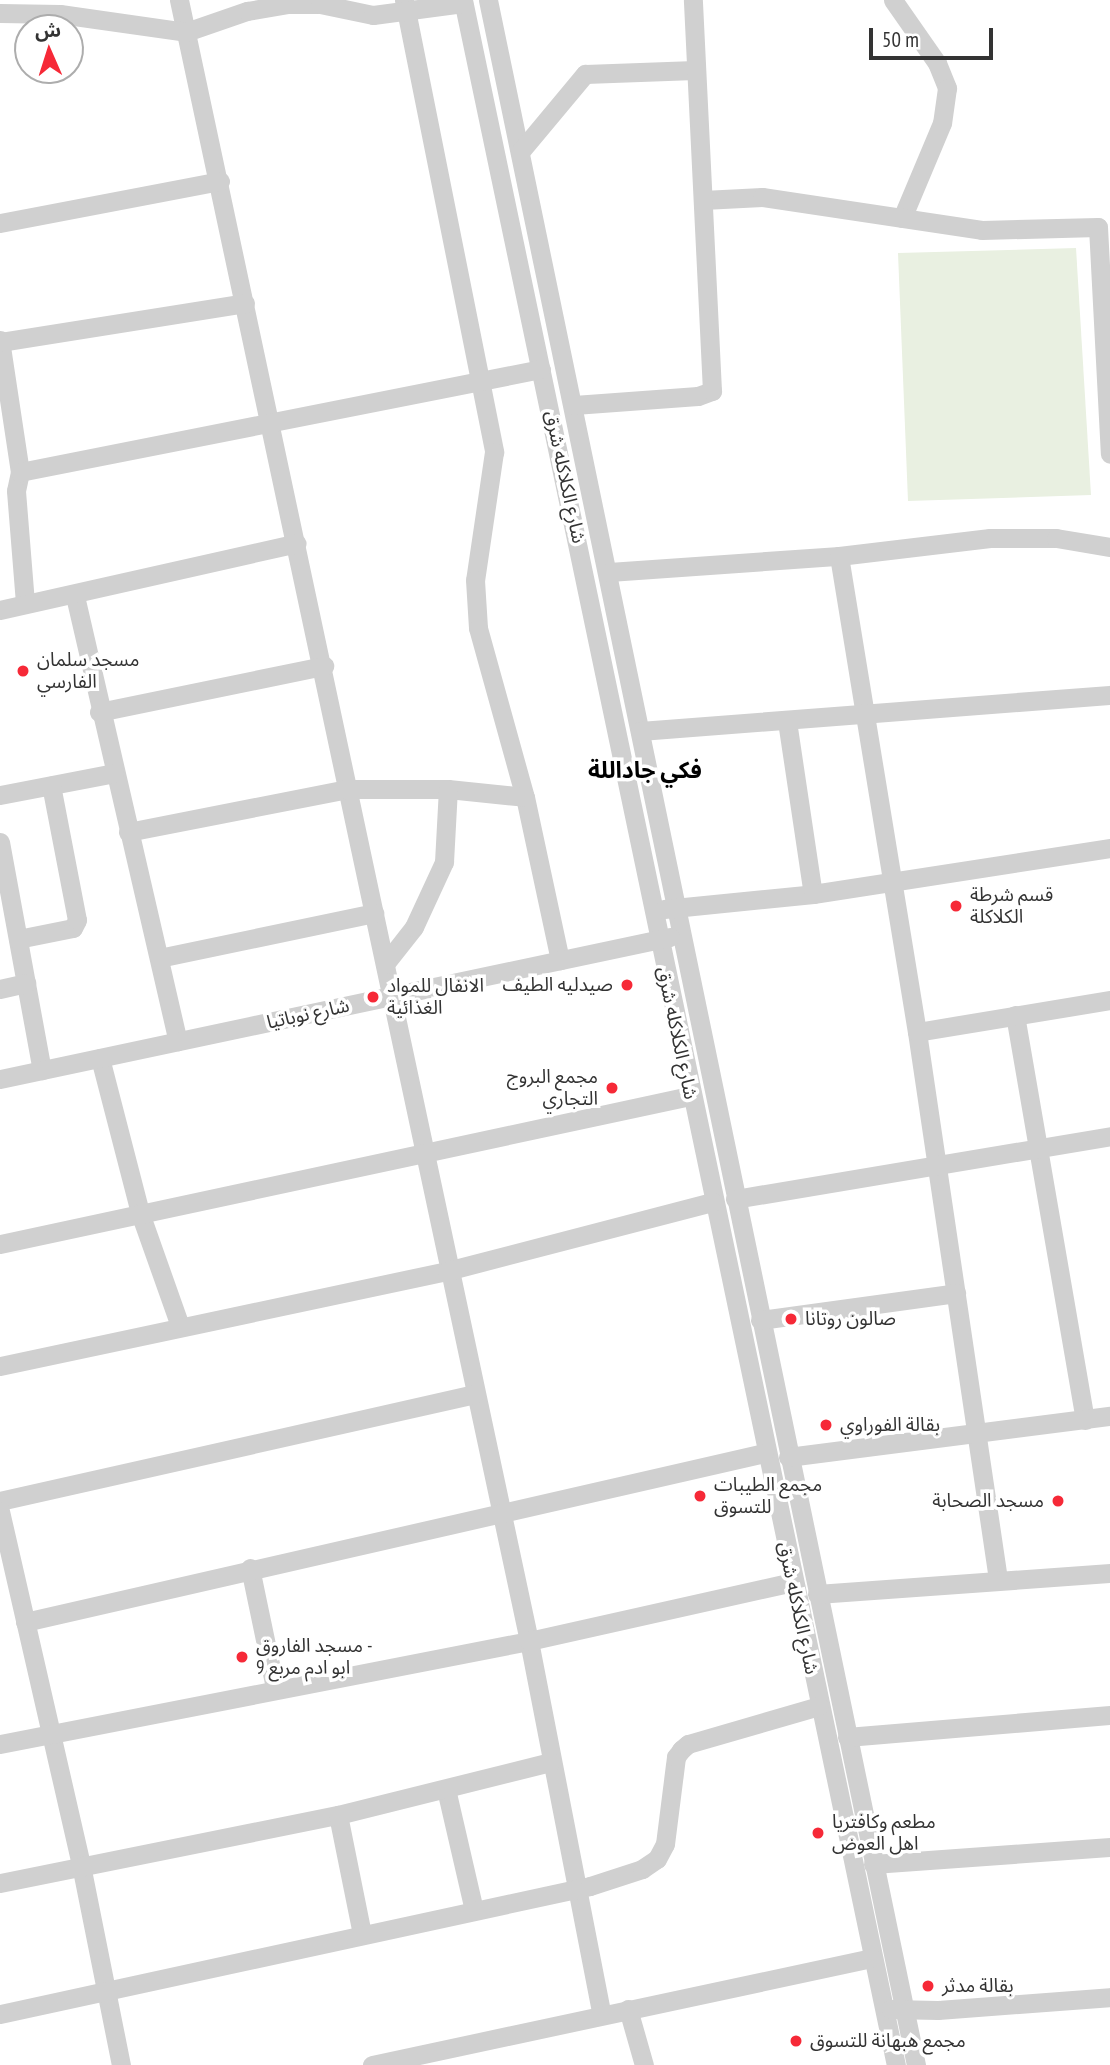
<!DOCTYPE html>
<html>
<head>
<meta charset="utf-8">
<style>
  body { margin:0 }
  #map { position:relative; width:1110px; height:2065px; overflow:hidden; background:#fff; font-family:"PT Sans Narrow","Noto Sans Arabic",sans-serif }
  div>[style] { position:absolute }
  .green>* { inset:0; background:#e9f0e1 }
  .minor>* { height:19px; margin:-9.5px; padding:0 9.5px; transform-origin:9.5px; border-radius:9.5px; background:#d0d0d0 }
  .dots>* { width:19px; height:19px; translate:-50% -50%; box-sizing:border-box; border:4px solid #fff; border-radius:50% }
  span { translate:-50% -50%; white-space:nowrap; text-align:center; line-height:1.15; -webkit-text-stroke:7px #fff; paint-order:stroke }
  .street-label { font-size:19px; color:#333 }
  .poi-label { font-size:19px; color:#333 }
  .left { translate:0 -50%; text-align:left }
  .right { translate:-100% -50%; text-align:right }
  .quarter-label { font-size:23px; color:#000; font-weight:700 }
  .north { position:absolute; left:14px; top:14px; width:70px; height:70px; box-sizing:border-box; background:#fff; border:2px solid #adadad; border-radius:50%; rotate:357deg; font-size:19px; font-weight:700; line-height:28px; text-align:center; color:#333 }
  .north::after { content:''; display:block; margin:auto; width:24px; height:32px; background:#f62937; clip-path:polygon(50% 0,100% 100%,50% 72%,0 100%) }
  .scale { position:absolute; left:869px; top:28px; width:124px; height:32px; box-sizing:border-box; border:4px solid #333; border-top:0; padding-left:9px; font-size:21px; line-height:24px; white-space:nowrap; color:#333; -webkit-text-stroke:5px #fff; paint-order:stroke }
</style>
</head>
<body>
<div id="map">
  <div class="green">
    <i style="clip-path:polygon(1076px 248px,1091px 495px,908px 501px,898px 253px)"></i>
  </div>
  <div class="minor">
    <i style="left:179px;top:0;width:1678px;rotate:77.96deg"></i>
    <i style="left:529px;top:1641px;width:381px;rotate:79deg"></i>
    <i style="left:404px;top:0;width:461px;rotate:78.7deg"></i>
    <i style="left:494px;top:452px;width:129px;rotate:98.4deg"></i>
    <i style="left:475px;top:580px;width:48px;rotate:86.4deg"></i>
    <i style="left:478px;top:628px;width:175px;rotate:74.5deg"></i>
    <i style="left:525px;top:797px;width:167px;rotate:77.9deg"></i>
    <i style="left:463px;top:0;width:2110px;rotate:78.16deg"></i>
    <i style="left:488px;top:0;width:2109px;rotate:78.29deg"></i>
    <i style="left:893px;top:0;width:77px;rotate:55.1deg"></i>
    <i style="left:937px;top:63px;width:27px;rotate:68deg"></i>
    <i style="left:947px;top:88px;width:35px;rotate:98deg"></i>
    <i style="left:942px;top:123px;width:103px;rotate:112.8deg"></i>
    <i style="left:0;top:13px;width:60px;rotate:1deg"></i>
    <i style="left:60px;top:14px;width:127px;rotate:8.1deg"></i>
    <i style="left:186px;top:32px;width:65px;rotate:-19deg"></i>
    <i style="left:247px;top:11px;width:42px;rotate:-9.7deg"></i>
    <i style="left:288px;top:4px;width:32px"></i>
    <i style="left:320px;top:4px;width:54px;rotate:11.7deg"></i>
    <i style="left:373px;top:15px;width:91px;rotate:-7.6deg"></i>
    <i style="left:520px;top:152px;width:102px;rotate:-50.2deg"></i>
    <i style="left:585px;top:74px;width:110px;rotate:-2.1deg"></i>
    <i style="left:703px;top:200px;width:59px;rotate:-2.9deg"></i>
    <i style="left:762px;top:197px;width:222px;rotate:8.5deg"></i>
    <i style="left:982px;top:230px;width:116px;rotate:-1.5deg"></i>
    <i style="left:1098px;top:227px;width:227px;rotate:87deg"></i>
    <i style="left:0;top:223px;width:224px;rotate:-10.8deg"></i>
    <i style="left:0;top:340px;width:134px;rotate:81.4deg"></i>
    <i style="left:20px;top:472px;width:19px;rotate:102deg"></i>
    <i style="left:16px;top:491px;width:113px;rotate:85.4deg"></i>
    <i style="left:0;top:342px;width:248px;rotate:-9deg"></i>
    <i style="left:574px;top:405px;width:124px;rotate:-4.2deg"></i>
    <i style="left:698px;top:396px;width:15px;rotate:-20deg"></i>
    <i style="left:712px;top:391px;width:391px;rotate:-92.8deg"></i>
    <i style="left:20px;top:472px;width:531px;rotate:-11.18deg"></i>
    <i style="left:839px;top:556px;width:482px;rotate:80.7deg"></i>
    <i style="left:917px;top:1032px;width:553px;rotate:81.58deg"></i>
    <i style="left:609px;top:572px;width:231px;rotate:-4deg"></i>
    <i style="left:839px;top:556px;width:152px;rotate:-6.8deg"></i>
    <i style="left:990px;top:538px;width:66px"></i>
    <i style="left:1056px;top:538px;width:55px;rotate:9.5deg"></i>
    <i style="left:75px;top:596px;width:457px;rotate:77deg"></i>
    <i style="left:0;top:610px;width:304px;rotate:-12.7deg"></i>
    <i style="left:99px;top:712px;width:230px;rotate:-11.6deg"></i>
    <i style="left:787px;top:721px;width:175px;rotate:81.5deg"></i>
    <i style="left:640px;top:731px;width:471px;rotate:-4.4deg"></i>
    <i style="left:0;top:795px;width:116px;rotate:-10.9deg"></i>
    <i style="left:128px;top:832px;width:223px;rotate:-11.1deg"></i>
    <i style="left:347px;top:789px;width:101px"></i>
    <i style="left:448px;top:789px;width:77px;rotate:5.9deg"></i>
    <i style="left:0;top:842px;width:232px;rotate:79.6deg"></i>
    <i style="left:664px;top:909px;width:150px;rotate:-5.7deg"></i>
    <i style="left:813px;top:894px;width:301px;rotate:-8.8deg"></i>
    <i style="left:18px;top:939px;width:56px;rotate:-11.3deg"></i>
    <i style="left:73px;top:928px;width:9px;rotate:-63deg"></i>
    <i style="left:77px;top:920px;width:137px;rotate:-100.9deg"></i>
    <i style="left:159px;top:958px;width:220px;rotate:-11.8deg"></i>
    <i style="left:385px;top:964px;width:47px;rotate:-51.9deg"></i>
    <i style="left:414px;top:927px;width:72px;rotate:-65.2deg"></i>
    <i style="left:444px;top:862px;width:73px;rotate:-86.9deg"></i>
    <i style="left:0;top:989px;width:27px;rotate:-13deg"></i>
    <i style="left:1015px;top:1015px;width:411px;rotate:80.2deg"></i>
    <i style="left:917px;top:1032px;width:196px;rotate:-9.4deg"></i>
    <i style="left:100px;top:1058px;width:160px;rotate:75.5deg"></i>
    <i style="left:140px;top:1213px;width:120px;rotate:70.5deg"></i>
    <i style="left:0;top:1079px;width:685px;rotate:-11.97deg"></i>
    <i style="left:735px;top:1199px;width:380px;rotate:-9.5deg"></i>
    <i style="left:0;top:1244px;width:706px;rotate:-12.11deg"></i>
    <i style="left:760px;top:1320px;width:198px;rotate:-7.8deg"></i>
    <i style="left:0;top:1366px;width:457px;rotate:-12deg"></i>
    <i style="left:447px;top:1271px;width:274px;rotate:-14.6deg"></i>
    <i style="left:788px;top:1457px;width:325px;rotate:-7.3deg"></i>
    <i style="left:0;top:1501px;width:485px;rotate:-12.7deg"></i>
    <i style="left:0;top:1511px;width:363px;rotate:77.1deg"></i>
    <i style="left:81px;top:1865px;width:204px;rotate:78.7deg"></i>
    <i style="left:250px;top:1568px;width:123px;rotate:78.2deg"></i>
    <i style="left:817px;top:1594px;width:294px;rotate:-4.1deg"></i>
    <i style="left:25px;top:1622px;width:758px;rotate:-12.88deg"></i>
    <i style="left:847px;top:1737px;width:264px;rotate:-4.8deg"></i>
    <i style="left:0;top:1744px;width:539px;rotate:-11.02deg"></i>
    <i style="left:529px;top:1641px;width:271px;rotate:-12.6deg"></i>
    <i style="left:446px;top:1789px;width:124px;rotate:77deg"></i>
    <i style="left:338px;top:1815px;width:121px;rotate:78.6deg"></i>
    <i style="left:873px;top:1864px;width:238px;rotate:-4.1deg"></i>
    <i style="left:0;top:1883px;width:345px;rotate:-11.4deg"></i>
    <i style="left:338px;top:1815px;width:219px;rotate:-14deg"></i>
    <i style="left:628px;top:2009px;width:58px;rotate:74.1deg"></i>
    <i style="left:891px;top:2009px;width:47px;rotate:1.2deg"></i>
    <i style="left:938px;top:2010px;width:172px;rotate:-4.3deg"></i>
    <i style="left:0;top:2014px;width:604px;rotate:-12.24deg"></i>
    <i style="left:590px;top:1886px;width:55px;rotate:-18.1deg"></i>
    <i style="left:642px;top:1869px;width:18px;rotate:-34deg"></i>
    <i style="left:657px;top:1859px;width:17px;rotate:-62deg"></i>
    <i style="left:665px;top:1844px;width:88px;rotate:-82.8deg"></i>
    <i style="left:676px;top:1757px;width:9px;rotate:-54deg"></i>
    <i style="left:681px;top:1750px;width:9px;rotate:-41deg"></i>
    <i style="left:688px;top:1744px;width:136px;rotate:-16.2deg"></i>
    <i style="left:372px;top:2065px;width:511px;rotate:-12.08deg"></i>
  </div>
  <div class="dots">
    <i style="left:23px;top:671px;background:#f62937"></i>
    <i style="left:956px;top:906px;background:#f62937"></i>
    <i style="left:627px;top:985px;background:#f62937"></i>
    <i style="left:373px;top:997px;background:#f62937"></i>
    <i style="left:612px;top:1088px;background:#f62937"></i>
    <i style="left:791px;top:1319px;background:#f62937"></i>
    <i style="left:826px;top:1425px;background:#f62937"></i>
    <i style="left:700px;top:1496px;background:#f62937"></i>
    <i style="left:1058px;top:1501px;background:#f62937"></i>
    <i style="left:242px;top:1657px;background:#f62937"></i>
    <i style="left:818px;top:1833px;background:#f62937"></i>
    <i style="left:928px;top:1986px;background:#f62937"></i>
    <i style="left:796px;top:2041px;background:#f62937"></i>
  </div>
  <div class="street-label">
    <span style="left:565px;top:477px;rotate:78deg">شارع الكلاكله شرق</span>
    <span style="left:308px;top:1014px;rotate:-12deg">شارع نوباتيا</span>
    <span style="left:677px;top:1033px;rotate:78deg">شارع الكلاكله شرق</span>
    <span style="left:798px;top:1608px;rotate:78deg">شارع الكلاكله شرق</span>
  </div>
  <div class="poi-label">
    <span class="left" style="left:37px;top:671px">مسجد سلمان<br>الفارسي</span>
    <span class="left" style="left:970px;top:906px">قسم شرطة<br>الكلاكلة</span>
    <span class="right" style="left:613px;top:985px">صيدليه الطيف</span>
    <span class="left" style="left:387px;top:997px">الانفال للمواد<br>الغذائية</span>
    <span class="right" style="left:598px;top:1088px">مجمع البروج<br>التجاري</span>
    <span class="left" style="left:805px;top:1319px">صالون روتانا</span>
    <span class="left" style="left:840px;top:1425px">بقالة الفوراوي</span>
    <span class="left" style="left:714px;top:1496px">مجمع الطيبات<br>للتسوق</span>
    <span class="right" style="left:1044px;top:1501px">مسجد الصحابة</span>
    <span class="left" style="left:256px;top:1657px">مسجد الفاروق -<br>ابو ادم مربع 9</span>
    <span class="left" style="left:832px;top:1833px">مطعم وكافتريا<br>اهل العوض</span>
    <span class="left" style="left:942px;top:1986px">بقالة مدثر</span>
    <span class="left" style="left:810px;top:2041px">مجمع هبهانة للتسوق</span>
  </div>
  <div class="quarter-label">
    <span style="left:645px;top:770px">فكي جاداللة</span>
  </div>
  <div class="north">ش</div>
  <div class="scale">50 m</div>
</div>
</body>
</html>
